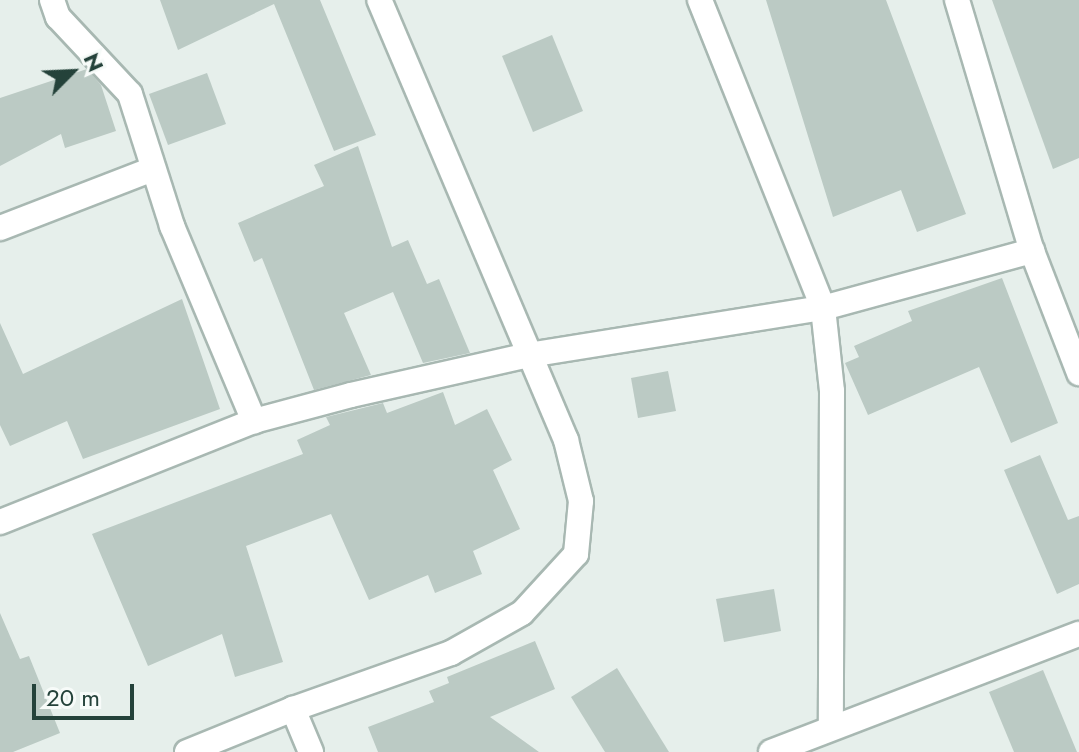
<!DOCTYPE html>
<html>
<head>
<meta charset="utf-8">
<style>
  body { margin:0 }
  #map { position:relative; width:1079px; height:752px; overflow:hidden; background:#e6efeb; font-family:Jost,sans-serif }
  div>[style] { position:absolute }
  .building>* { inset:0; background:#bbcac4 }
  .roads { filter:drop-shadow(2px 0 #a8b8b2) drop-shadow(-2px 0 #a8b8b2) drop-shadow(0 2px #a8b8b2) drop-shadow(0 -2px #a8b8b2) }
  .street>* { height:24px; margin:-12px; padding:0 12px; transform-origin:12px; border-radius:12px; background:#fff }
  .secondary>* { height:24px; margin:-12px; padding:0 12px; transform-origin:12px; border-radius:12px; background:#fff }
  span { translate:-50% -50%; white-space:nowrap; text-align:center; line-height:1.15; -webkit-text-stroke:6px #f7fbf9; paint-order:stroke }
  .north { position:absolute; left:32px; top:32px; width:80px; height:80px; -webkit-text-stroke:6px #f7fbf9; paint-order:stroke; rotate:66deg; font-size:22px; font-weight:700; line-height:32px; text-align:center; color:#24423a }
  .north::after { content:''; display:block; margin:auto; width:28px; height:36px; background:#24423a; clip-path:polygon(50% 0,100% 100%,50% 72%,0 100%) }
  .scale { position:absolute; left:32px; top:684px; width:102px; height:36px; box-sizing:border-box; border:4px solid #24423a; border-top:0; padding-left:10px; font-size:24px; line-height:28px; white-space:nowrap; color:#24423a; -webkit-text-stroke:6px #f7fbf9; paint-order:stroke }
</style>
</head>
<body>
<div id="map">
  <div class="building">
    <i style="clip-path:polygon(160px 0,320px 0,376px 135px,334px 151px,274px 4px,178px 50px)"></i>
    <i style="clip-path:polygon(766px 0,886px 0,966px 214px,917px 232px,901px 190px,833px 217px)"></i>
    <i style="clip-path:polygon(992px 0,1079px 0,1079px 158px,1053px 169px)"></i>
    <i style="clip-path:polygon(552px 35px,583px 111px,533px 132px,502px 56px)"></i>
    <i style="clip-path:polygon(87px 69px,101px 85px,116px 131px,65px 148px,61px 134px,0 166px,0 98px)"></i>
    <i style="clip-path:polygon(207px 73px,226px 124px,168px 145px,149px 94px)"></i>
    <i style="clip-path:polygon(358px 146px,392px 247px,408px 240px,427px 284px,439px 279px,470px 353px,423px 363px,393px 292px,344px 313px,371px 375px,314px 390px,262px 258px,254px 262px,238px 223px,324px 186px,314px 165px)"></i>
    <i style="clip-path:polygon(1002px 278px,1058px 423px,1011px 443px,979px 367px,868px 415px,845px 363px,859px 357px,854px 346px,912px 321px,908px 311px)"></i>
    <i style="clip-path:polygon(182px 299px,220px 409px,83px 459px,67px 421px,10px 446px,0 425px,0 323px,23px 374px)"></i>
    <i style="clip-path:polygon(668px 371px,676px 411px,638px 418px,631px 378px)"></i>
    <i style="clip-path:polygon(443px 392px,455px 425px,487px 409px,512px 460px,493px 470px,520px 529px,473px 551px,482px 574px,435px 593px,428px 575px,369px 600px,331px 514px,246px 546px,283px 662px,235px 677px,222px 634px,148px 666px,92px 534px,303px 454px,297px 440px,330px 425px,326px 417px,383px 403px,387px 413px)"></i>
    <i style="clip-path:polygon(1040px 455px,1068px 520px,1079px 516px,1079px 584px,1057px 594px,1004px 470px)"></i>
    <i style="clip-path:polygon(774px 589px,781px 631px,724px 642px,716px 599px)"></i>
    <i style="clip-path:polygon(0 613px,20px 659px,29px 656px,60px 733px,13px 752px,0 752px)"></i>
    <i style="clip-path:polygon(535px 641px,555px 689px,490px 717px,539px 752px,378px 752px,368px 727px,434px 702px,429px 691px,449px 683px,447px 677px)"></i>
    <i style="clip-path:polygon(617px 668px,669px 752px,605px 752px,571px 697px)"></i>
    <i style="clip-path:polygon(1043px 670px,1077px 752px,1014px 752px,989px 692px)"></i>
  </div>
  <div class="roads">
    <div class="street">
      <i style="left:52px;top:0;width:18px;rotate:71deg"></i>
      <i style="left:58px;top:17px;width:105px;rotate:46.9deg"></i>
      <i style="left:130px;top:94px;width:139px;rotate:72.3deg"></i>
      <i style="left:172px;top:226px;width:212px;rotate:67.2deg"></i>
      <i style="left:700px;top:0;width:332px;rotate:68.2deg"></i>
      <i style="left:823px;top:308px;width:83px;rotate:83.8deg"></i>
      <i style="left:832px;top:391px;width:337px;rotate:90.2deg"></i>
      <i style="left:957px;top:0;width:262px;rotate:73.4deg"></i>
      <i style="left:1032px;top:251px;width:131px;rotate:68.9deg"></i>
      <i style="left:0;top:228px;width:164px;rotate:-21.1deg"></i>
      <i style="left:0;top:522px;width:273px;rotate:-21.7deg"></i>
      <i style="left:254px;top:421px;width:100px;rotate:-15deg"></i>
      <i style="left:351px;top:395px;width:182px;rotate:-12.7deg"></i>
      <i style="left:529px;top:355px;width:298px;rotate:-9.1deg"></i>
      <i style="left:823px;top:308px;width:217px;rotate:-15.3deg"></i>
      <i style="left:311px;top:752px;width:47px;rotate:-112.7deg"></i>
      <i style="left:293px;top:709px;width:168px;rotate:-19.5deg"></i>
      <i style="left:451px;top:653px;width:81px;rotate:-29.4deg"></i>
      <i style="left:522px;top:613px;width:80px;rotate:-47.5deg"></i>
      <i style="left:576px;top:554px;width:53px;rotate:-84.6deg"></i>
      <i style="left:581px;top:501px;width:63px;rotate:-103.8deg"></i>
      <i style="left:566px;top:440px;width:478px;rotate:-113deg"></i>
      <i style="left:771px;top:752px;width:330px;rotate:-21deg"></i>
    </div>
    <div class="secondary">
      <i style="left:187px;top:752px;width:114px;rotate:-22.1deg"></i>
    </div>
  </div>
  <div class="north">N</div>
  <div class="scale">20 m</div>
</div>
</body>
</html>
